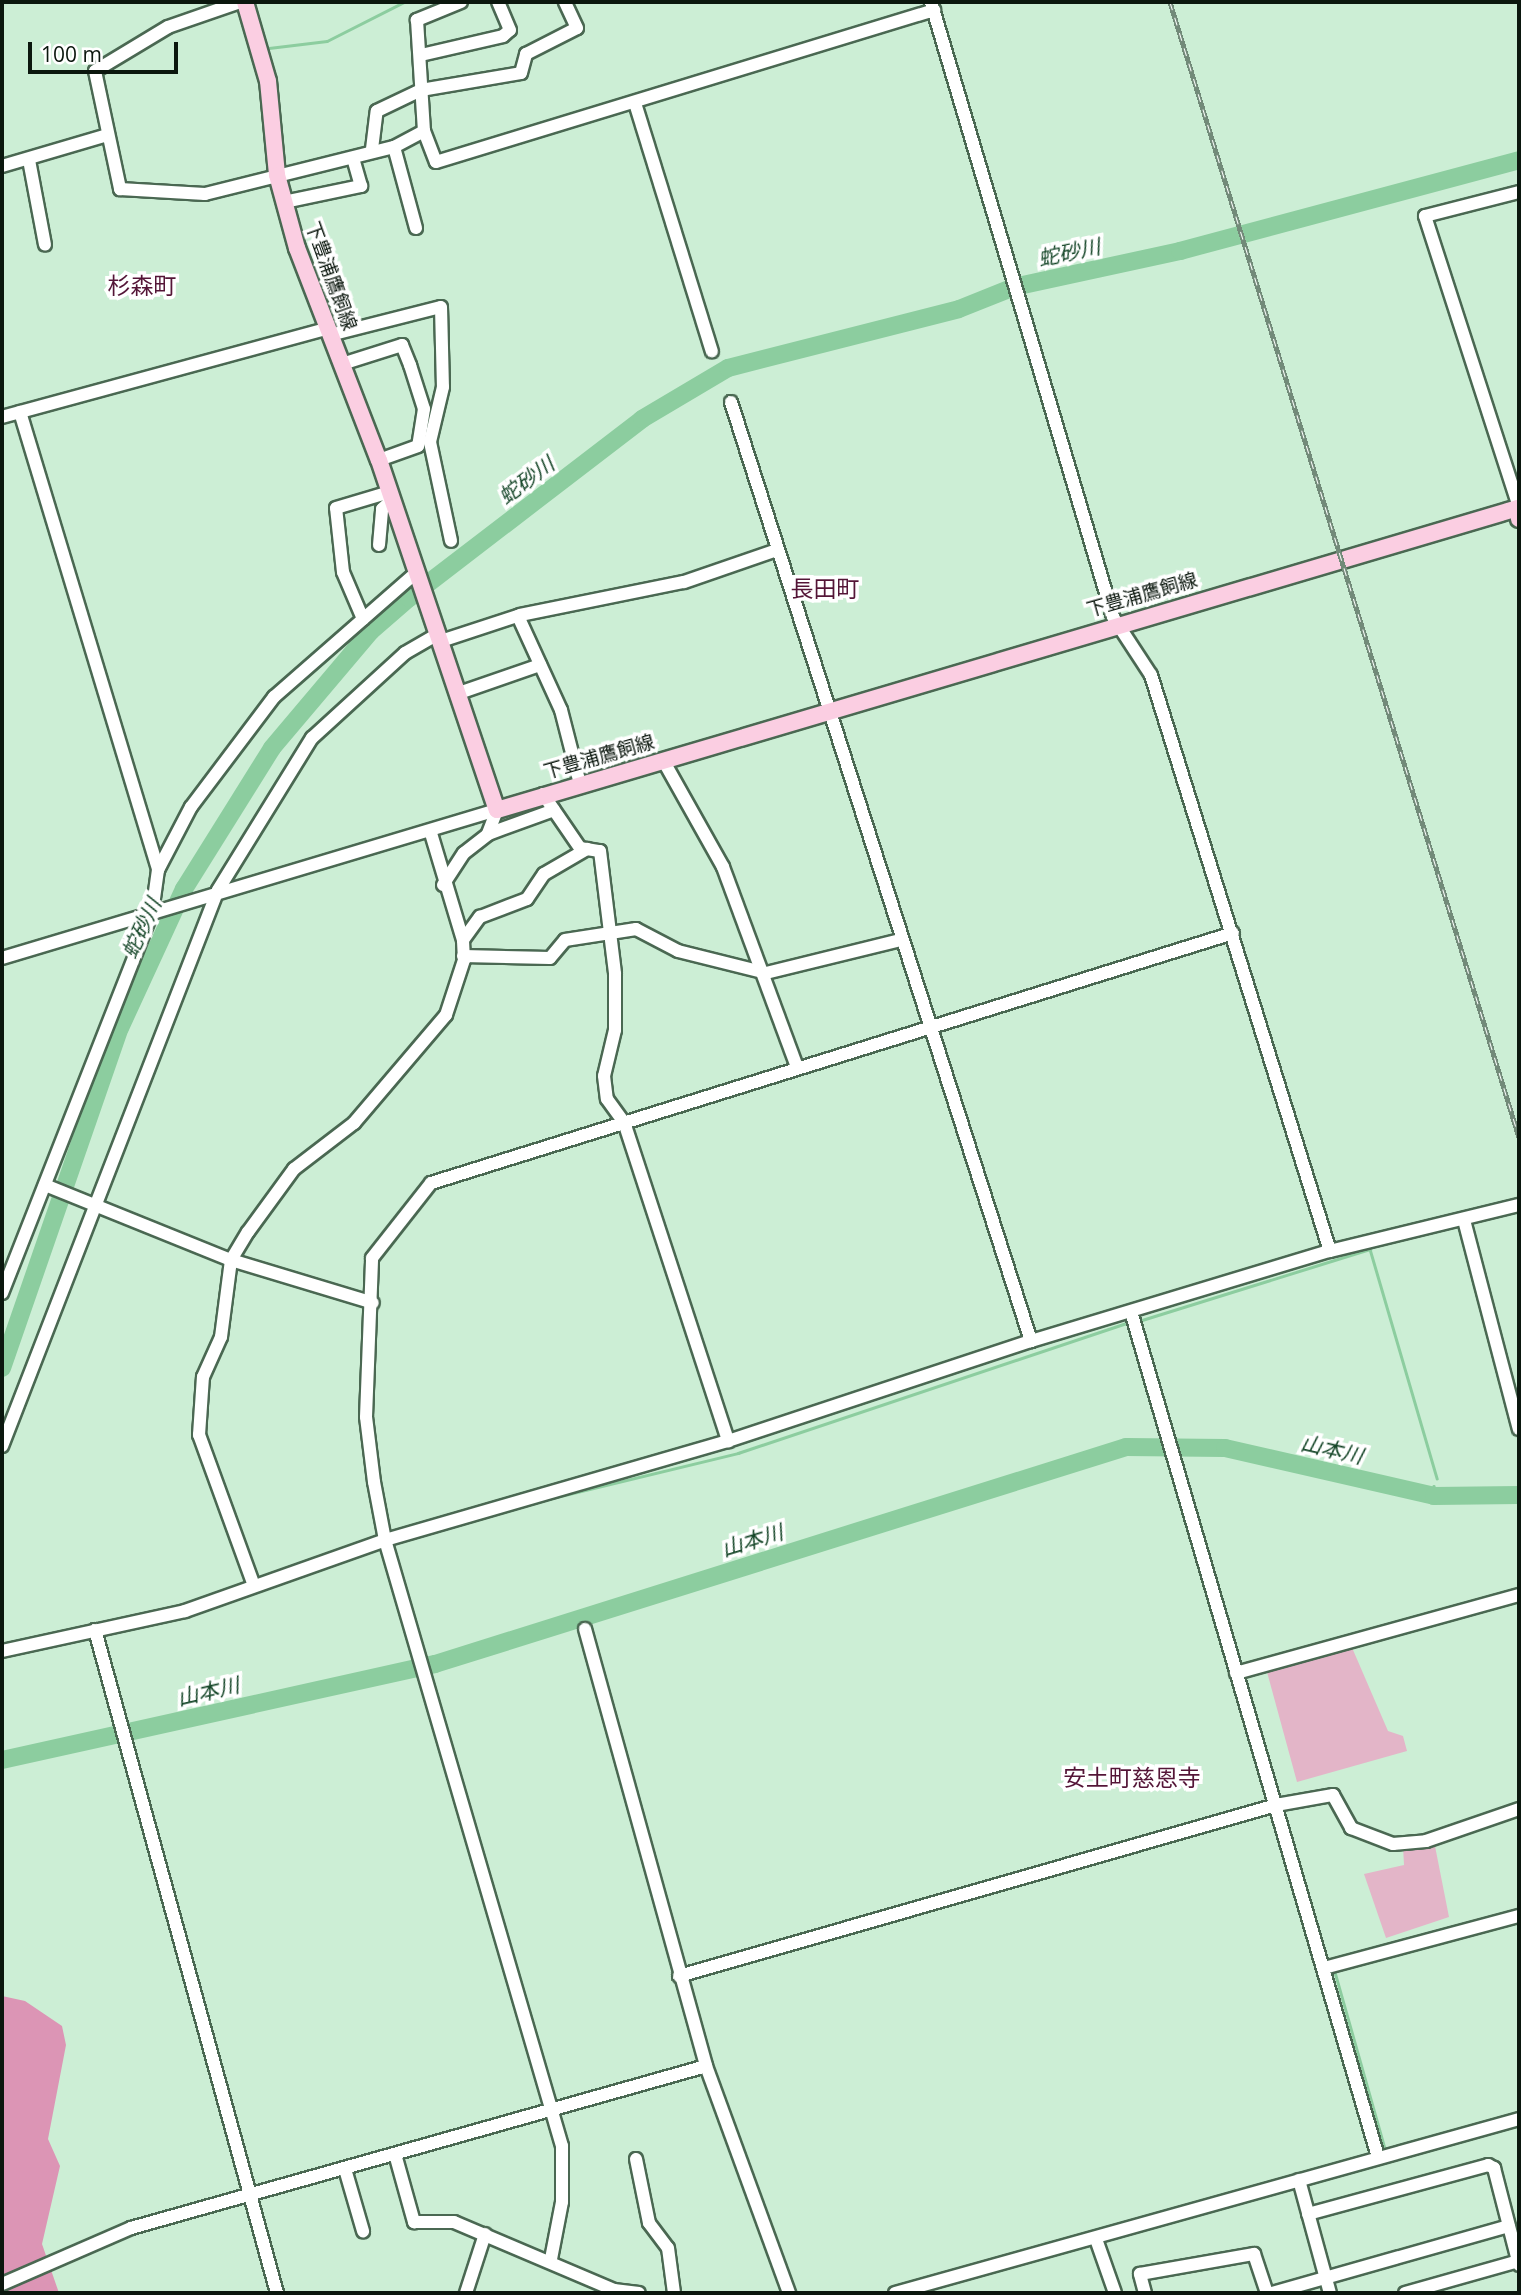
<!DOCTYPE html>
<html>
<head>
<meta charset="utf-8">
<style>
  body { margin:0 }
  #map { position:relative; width:1521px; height:2295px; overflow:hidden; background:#cceed5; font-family:"Open Sans","Noto Sans JP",sans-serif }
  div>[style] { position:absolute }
  .green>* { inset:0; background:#e3b5c8 }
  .forest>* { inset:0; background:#dc95b5 }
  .stream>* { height:2.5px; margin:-1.25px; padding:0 1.25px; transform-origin:1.25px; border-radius:1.25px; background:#8ccd9f }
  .river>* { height:18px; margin:-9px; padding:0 9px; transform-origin:9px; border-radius:9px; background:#8ccd9f }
  .roads { filter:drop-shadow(2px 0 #4a6852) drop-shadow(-2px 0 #4a6852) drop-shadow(0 2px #4a6852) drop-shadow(0 -2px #4a6852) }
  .minor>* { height:12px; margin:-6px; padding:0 6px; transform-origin:6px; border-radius:6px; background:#fff }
  .major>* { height:16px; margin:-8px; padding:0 8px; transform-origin:8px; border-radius:8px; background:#fbcee2 }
  .rail>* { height:5px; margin-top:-2.5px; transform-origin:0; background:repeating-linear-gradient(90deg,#fff 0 8px,#728a79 0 16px); box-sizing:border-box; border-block:2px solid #728a79 }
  span { translate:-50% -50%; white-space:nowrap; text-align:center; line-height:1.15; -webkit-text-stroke:7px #fff; paint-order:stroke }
  .street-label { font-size:19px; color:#0b170e }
  .water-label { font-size:21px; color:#154628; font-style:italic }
  .quarter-label { font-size:23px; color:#541537 }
  .frame { position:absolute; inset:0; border:4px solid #0b170e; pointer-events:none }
  .scale { position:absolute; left:28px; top:42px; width:150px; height:32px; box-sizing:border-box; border:4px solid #0b170e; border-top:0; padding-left:9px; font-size:21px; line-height:24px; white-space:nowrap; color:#0b170e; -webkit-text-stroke:5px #fff; paint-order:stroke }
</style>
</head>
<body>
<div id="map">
  <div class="green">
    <i style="clip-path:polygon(1350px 1643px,1388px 1731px,1403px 1736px,1407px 1751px,1297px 1782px,1267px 1672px)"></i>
    <i style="clip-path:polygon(1434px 1841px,1449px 1917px,1386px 1938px,1364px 1874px,1404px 1865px,1403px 1846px)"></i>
  </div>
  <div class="forest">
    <i style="clip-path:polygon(2px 1996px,25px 2001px,62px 2026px,66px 2045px,48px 2139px,60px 2166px,42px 2244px,59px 2293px,2px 2293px)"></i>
  </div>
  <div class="stream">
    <i style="left:269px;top:48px;width:58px;rotate:-6.9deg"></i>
    <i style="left:327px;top:41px;width:86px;rotate:-26.9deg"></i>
    <i style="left:1493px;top:1206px;width:27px;rotate:-17deg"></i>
    <i style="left:1142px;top:1320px;width:239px;rotate:-17.3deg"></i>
    <i style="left:1370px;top:1249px;width:239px;rotate:73.7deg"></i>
    <i style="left:1434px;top:1486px;width:10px;rotate:90deg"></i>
    <i style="left:544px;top:1500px;width:200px;rotate:-13.6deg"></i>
    <i style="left:738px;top:1453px;width:410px;rotate:-18.5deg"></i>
    <i style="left:1331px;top:1960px;width:195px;rotate:-15.2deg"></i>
    <i style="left:1335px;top:1972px;width:184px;rotate:74.2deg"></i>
  </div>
  <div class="river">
    <i style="left:2px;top:1368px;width:360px;rotate:-70.9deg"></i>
    <i style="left:120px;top:1028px;width:153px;rotate:-65.3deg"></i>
    <i style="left:184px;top:889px;width:166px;rotate:-58deg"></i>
    <i style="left:272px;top:748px;width:153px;rotate:-49.8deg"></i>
    <i style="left:371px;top:631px;width:50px;rotate:-41deg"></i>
    <i style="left:409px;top:598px;width:294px;rotate:-37.5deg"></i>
    <i style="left:642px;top:419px;width:100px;rotate:-30.7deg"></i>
    <i style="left:728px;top:368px;width:238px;rotate:-14.3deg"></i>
    <i style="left:959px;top:309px;width:59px;rotate:-21.8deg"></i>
    <i style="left:1014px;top:287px;width:170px;rotate:-12.2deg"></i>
    <i style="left:1180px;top:251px;width:351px;rotate:-15deg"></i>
    <i style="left:2px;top:1760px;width:444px;rotate:-12.5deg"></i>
    <i style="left:435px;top:1664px;width:724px;rotate:-17.43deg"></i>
    <i style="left:1126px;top:1447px;width:99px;rotate:0.6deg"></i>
    <i style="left:1225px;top:1448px;width:214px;rotate:12.9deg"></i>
    <i style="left:1434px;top:1496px;width:85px;rotate:-0.7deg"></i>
  </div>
  <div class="roads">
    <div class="minor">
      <i style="left:240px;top:2px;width:76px;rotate:160.9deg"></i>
      <i style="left:168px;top:27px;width:85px;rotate:148.9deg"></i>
      <i style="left:95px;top:71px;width:121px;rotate:78deg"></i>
      <i style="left:120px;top:189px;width:85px;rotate:3.4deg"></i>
      <i style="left:205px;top:194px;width:195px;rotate:-14deg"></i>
      <i style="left:394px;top:147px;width:34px;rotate:-28deg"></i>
      <i style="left:461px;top:2px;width:48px;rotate:157.8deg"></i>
      <i style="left:417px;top:20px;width:111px;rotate:86.4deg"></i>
      <i style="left:424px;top:131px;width:33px;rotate:69deg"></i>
      <i style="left:436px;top:162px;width:521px;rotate:-16.97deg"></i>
      <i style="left:931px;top:2px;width:641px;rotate:73.51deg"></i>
      <i style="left:1113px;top:617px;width:69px;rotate:56.8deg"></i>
      <i style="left:1151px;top:675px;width:603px;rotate:72.74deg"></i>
      <i style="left:421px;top:55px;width:84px;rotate:-13deg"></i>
      <i style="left:503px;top:36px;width:9px;rotate:-41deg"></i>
      <i style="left:510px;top:30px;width:30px;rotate:-113deg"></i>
      <i style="left:635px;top:103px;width:260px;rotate:72.8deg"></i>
      <i style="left:394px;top:147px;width:84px;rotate:74.8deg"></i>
      <i style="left:372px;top:149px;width:38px;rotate:-83deg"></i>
      <i style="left:377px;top:111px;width:49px;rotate:-25.5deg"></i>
      <i style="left:421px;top:90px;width:101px;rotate:-9.6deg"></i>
      <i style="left:521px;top:73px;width:20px;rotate:-75deg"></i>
      <i style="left:526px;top:54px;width:57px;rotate:-27deg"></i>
      <i style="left:577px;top:28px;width:29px;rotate:-115deg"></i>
      <i style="left:29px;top:160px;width:86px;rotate:79.3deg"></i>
      <i style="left:2px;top:166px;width:109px;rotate:-16.4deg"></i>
      <i style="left:1519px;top:192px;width:97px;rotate:165.7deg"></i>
      <i style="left:1425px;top:216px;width:306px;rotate:72.1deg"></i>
      <i style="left:284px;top:202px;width:79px;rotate:-11.7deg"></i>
      <i style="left:361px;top:186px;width:29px;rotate:-106deg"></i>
      <i style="left:330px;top:335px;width:114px;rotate:-14.2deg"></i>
      <i style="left:441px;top:307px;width:80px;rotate:88.6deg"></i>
      <i style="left:443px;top:387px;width:57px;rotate:103.3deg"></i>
      <i style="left:430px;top:442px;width:101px;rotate:78deg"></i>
      <i style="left:342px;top:364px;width:63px;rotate:-17.6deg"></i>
      <i style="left:402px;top:345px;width:22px;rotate:68deg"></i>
      <i style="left:410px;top:365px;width:46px;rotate:72.3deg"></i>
      <i style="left:424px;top:409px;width:37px;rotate:99deg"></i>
      <i style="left:418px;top:446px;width:41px;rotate:160.3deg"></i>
      <i style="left:731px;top:402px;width:986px;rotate:72.28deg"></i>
      <i style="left:20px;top:412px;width:478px;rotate:73.2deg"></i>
      <i style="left:2px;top:417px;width:337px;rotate:-15.2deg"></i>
      <i style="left:379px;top:545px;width:36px;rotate:-85deg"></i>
      <i style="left:382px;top:509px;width:15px;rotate:-42deg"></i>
      <i style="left:518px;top:616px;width:103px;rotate:65.4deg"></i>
      <i style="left:561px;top:710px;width:76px;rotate:75.6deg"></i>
      <i style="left:363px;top:619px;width:51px;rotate:-113.1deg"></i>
      <i style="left:343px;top:572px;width:64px;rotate:-96.2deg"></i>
      <i style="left:336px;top:508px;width:56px;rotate:-16.5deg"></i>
      <i style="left:441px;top:641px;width:83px;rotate:-18.2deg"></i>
      <i style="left:520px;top:615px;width:167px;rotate:-11.4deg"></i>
      <i style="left:684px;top:582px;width:98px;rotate:-19deg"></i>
      <i style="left:459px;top:693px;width:86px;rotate:-19.1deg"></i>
      <i style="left:663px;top:760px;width:123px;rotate:60.7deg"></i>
      <i style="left:723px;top:867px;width:213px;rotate:69.7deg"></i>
      <i style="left:543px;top:794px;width:65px;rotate:55.6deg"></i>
      <i style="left:580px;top:848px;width:20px;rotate:9deg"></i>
      <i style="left:600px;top:851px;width:124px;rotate:83deg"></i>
      <i style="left:615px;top:974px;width:56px;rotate:90deg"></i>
      <i style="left:615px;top:1030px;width:47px;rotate:103.4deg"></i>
      <i style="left:604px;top:1076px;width:23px;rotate:83deg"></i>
      <i style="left:607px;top:1099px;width:29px;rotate:54deg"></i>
      <i style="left:624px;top:1122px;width:336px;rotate:71.9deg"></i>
      <i style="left:443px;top:885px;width:38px;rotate:-57deg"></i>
      <i style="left:464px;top:853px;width:31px;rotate:-38deg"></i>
      <i style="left:488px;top:834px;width:70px;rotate:-20deg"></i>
      <i style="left:463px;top:940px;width:29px;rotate:-54deg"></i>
      <i style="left:480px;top:917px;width:50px;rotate:-21deg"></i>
      <i style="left:527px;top:899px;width:30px;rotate:-56deg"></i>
      <i style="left:544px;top:874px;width:50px;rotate:-30.2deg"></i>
      <i style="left:463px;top:956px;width:87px;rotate:1.3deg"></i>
      <i style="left:550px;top:958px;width:23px;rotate:-50deg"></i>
      <i style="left:565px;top:940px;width:72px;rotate:-8.8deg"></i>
      <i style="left:636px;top:929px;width:47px;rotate:27.6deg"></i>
      <i style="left:678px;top:951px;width:91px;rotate:14deg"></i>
      <i style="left:766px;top:973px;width:138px;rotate:-13.8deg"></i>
      <i style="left:2px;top:958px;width:517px;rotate:-16.65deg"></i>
      <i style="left:497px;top:810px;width:26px;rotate:111deg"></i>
      <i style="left:45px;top:1185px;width:201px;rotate:22deg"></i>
      <i style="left:231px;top:1260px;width:148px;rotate:16.8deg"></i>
      <i style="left:1464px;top:1220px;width:216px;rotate:75.3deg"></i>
      <i style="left:2px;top:1293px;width:409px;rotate:-68.5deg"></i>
      <i style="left:152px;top:913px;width:43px;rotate:-82.1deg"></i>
      <i style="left:158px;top:870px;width:71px;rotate:-62.4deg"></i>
      <i style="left:191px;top:807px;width:138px;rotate:-53deg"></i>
      <i style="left:274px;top:697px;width:191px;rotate:-41.2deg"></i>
      <i style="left:1132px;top:1315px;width:877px;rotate:73.71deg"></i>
      <i style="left:2px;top:1446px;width:596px;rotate:-68.77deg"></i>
      <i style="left:218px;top:890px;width:179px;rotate:-58.3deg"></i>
      <i style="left:312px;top:738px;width:126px;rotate:-42.4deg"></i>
      <i style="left:405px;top:653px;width:39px;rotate:-30deg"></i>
      <i style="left:253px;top:1583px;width:158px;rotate:-110deg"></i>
      <i style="left:199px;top:1435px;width:58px;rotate:-86.1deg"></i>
      <i style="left:203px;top:1377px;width:44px;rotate:-65.8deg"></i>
      <i style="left:221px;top:1337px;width:78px;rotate:-82.6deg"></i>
      <i style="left:231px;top:1260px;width:33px;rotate:-59deg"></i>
      <i style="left:248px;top:1232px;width:78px;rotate:-53.9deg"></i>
      <i style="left:294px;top:1169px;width:76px;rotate:-37.5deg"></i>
      <i style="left:354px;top:1123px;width:142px;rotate:-49.6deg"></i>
      <i style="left:446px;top:1015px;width:58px;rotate:-71.9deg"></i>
      <i style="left:464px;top:960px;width:20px;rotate:-93deg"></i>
      <i style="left:463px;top:940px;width:112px;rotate:-106.7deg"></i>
      <i style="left:585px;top:1629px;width:453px;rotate:74.5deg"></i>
      <i style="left:706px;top:2066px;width:242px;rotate:69.9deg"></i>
      <i style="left:95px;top:1630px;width:688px;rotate:74.65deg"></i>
      <i style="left:2px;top:1651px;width:187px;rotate:-12.3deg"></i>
      <i style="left:185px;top:1611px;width:212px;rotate:-19.5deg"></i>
      <i style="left:385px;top:1540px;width:357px;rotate:-16.1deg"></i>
      <i style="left:728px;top:1441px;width:319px;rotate:-18.3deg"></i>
      <i style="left:1031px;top:1341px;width:312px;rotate:-16.8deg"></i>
      <i style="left:1330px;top:1251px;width:195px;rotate:-13.7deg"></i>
      <i style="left:1236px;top:1673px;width:294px;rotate:-15.4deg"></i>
      <i style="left:1328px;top:1967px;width:198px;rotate:-15deg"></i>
      <i style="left:679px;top:1976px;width:621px;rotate:-15.98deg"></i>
      <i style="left:1276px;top:1805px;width:58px;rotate:-10deg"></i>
      <i style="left:1333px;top:1795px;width:38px;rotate:61deg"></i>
      <i style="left:1351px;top:1828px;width:45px;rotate:20.9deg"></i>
      <i style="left:1393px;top:1844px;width:33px;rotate:-5deg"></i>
      <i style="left:1426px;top:1841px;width:98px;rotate:-19deg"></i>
      <i style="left:395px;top:2154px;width:71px;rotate:74.4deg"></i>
      <i style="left:414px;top:2222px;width:40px"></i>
      <i style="left:454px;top:2222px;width:174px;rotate:23deg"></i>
      <i style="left:614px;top:2290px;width:25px;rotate:7deg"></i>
      <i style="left:636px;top:2159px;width:65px;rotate:78.5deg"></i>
      <i style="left:649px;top:2223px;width:31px;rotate:53deg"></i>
      <i style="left:668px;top:2248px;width:45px;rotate:82.4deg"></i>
      <i style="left:345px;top:2169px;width:65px;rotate:73.8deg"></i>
      <i style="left:1299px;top:2180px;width:117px;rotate:74.7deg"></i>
      <i style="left:1308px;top:2214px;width:187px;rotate:-15.2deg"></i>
      <i style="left:1488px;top:2165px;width:7px;rotate:27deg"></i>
      <i style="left:1494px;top:2168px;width:100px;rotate:75.5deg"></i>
      <i style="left:1096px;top:2239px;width:57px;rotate:70.6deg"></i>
      <i style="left:551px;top:2259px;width:58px;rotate:-79.1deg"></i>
      <i style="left:562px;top:2202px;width:56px;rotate:-90deg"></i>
      <i style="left:562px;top:2146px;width:631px;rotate:-106.28deg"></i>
      <i style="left:385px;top:1540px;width:59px;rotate:-100.7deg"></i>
      <i style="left:374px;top:1482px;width:65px;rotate:-97deg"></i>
      <i style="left:366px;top:1417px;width:159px;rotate:-87.8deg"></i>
      <i style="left:372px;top:1258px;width:95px;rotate:-51.8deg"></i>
      <i style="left:431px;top:1183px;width:840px;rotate:-17.31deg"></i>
      <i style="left:2px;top:2284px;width:141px;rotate:-23.5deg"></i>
      <i style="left:131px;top:2228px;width:597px;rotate:-15.73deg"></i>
      <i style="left:466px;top:2293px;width:62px;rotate:-72.1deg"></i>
      <i style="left:895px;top:2293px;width:648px;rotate:-15.58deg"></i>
      <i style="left:1145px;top:2293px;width:20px;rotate:-105deg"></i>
      <i style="left:1140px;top:2274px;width:116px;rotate:-10deg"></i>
      <i style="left:1254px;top:2254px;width:41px;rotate:71.6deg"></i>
      <i style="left:1272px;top:2293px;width:246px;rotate:-15.8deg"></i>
      <i style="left:1405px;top:2293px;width:118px;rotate:-15.7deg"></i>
    </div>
    <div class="major">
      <i style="left:245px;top:2px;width:82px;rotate:73.8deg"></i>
      <i style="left:268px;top:81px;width:94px;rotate:84.5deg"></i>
      <i style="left:277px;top:175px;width:76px;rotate:74.7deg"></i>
      <i style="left:297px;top:248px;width:227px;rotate:68.9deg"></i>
      <i style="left:379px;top:460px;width:369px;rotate:71.4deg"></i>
      <i style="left:497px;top:810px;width:1065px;rotate:-16.48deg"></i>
      <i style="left:1518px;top:508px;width:11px;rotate:85deg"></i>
    </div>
  </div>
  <div class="rail">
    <i style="left:1170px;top:2px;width:1187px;rotate:72.91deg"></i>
  </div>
  <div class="street-label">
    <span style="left:331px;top:276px;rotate:70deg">下豊浦鷹飼線</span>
    <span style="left:1142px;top:595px;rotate:-16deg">下豊浦鷹飼線</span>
    <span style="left:599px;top:757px;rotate:-16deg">下豊浦鷹飼線</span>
  </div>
  <div class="water-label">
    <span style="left:1069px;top:252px;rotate:-12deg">蛇砂川</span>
    <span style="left:526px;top:480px;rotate:-37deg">蛇砂川</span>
    <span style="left:141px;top:928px;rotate:-65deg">蛇砂川</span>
    <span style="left:1332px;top:1449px;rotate:13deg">山本川</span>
    <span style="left:752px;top:1540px;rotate:-17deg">山本川</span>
    <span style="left:208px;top:1691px;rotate:-13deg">山本川</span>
  </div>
  <div class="quarter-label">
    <span style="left:142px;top:285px">杉森町</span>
    <span style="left:825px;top:588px">長田町</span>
    <span style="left:1132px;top:1777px">安土町慈恩寺</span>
  </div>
  <div class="frame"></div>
  <div class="scale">100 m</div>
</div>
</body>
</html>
